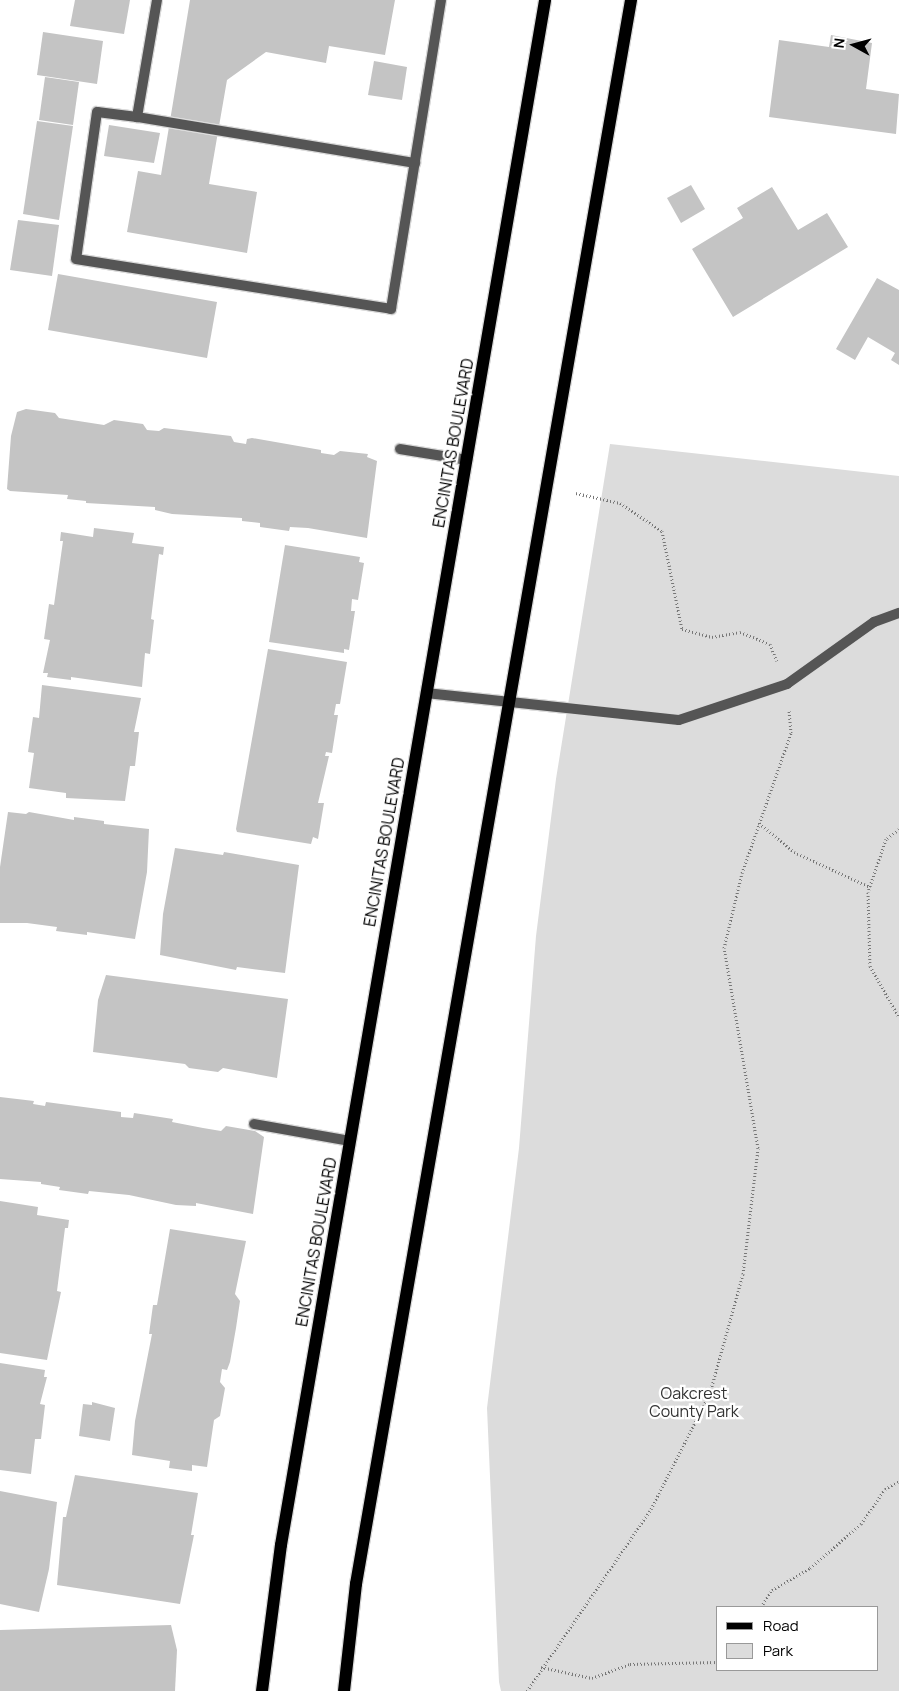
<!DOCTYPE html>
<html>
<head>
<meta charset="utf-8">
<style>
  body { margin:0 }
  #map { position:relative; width:899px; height:1691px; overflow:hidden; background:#fff; font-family:Manrope,sans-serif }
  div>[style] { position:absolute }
  .green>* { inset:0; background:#dcdcdc }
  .building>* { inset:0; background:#c4c4c4 }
  .path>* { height:3px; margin-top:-1.5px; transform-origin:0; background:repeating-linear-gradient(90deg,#777 0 1px,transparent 0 3.5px) }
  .roads { filter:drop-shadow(1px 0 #dbdbdb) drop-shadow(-1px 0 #dbdbdb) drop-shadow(0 1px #dbdbdb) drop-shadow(0 -1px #dbdbdb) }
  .service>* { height:10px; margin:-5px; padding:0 5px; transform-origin:5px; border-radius:5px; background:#555 }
  .minor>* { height:10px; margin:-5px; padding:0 5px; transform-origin:5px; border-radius:5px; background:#555 }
  .primary>* { height:12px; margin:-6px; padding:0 6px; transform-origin:6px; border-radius:6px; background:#000 }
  span { translate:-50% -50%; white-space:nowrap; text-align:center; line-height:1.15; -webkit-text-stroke:4.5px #fff; paint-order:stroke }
  .street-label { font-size:16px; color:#000 }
  .park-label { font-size:16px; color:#333 }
  .legend { position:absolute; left:716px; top:1606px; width:162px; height:65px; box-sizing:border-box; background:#fff; border:1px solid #999; margin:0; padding:6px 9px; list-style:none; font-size:15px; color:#000 }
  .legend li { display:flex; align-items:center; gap:10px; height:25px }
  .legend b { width:25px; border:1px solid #999 }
  .north { position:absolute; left:829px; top:20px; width:50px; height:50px; -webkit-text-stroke:4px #fff; paint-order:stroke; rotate:277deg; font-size:14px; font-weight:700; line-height:20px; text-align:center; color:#000 }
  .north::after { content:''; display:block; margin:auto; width:18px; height:22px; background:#000; clip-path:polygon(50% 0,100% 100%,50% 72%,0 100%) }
</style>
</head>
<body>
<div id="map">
  <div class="green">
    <i style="clip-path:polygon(evenodd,610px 444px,899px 476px,899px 1691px,501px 1691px,499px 1682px,487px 1408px,519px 1148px,536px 936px,556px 779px,610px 444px,718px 1607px,878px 1607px,878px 1670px,718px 1670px,718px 1607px)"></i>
  </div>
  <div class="building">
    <i style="clip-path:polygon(75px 0,130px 0,124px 34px,70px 26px)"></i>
    <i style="clip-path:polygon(190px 0,395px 0,385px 55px,329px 46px,326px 63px,266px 52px,227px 80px,209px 184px,257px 192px,247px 253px,127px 232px,138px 171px,161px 175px)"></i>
    <i style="clip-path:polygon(43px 32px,103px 41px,97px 84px,37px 75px)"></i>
    <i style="clip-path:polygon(831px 35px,872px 43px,866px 89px,899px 94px,896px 134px,769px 117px,779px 40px,829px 47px)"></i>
    <i style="clip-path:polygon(374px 61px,407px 67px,402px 100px,368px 95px)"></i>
    <i style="clip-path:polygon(45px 77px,79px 82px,73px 125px,39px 120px)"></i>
    <i style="clip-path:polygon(37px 121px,73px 126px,59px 220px,23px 214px)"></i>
    <i style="clip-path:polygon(109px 125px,160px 133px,154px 163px,104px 156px)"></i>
    <i style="clip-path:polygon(691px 185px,705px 209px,681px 223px,667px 198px)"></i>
    <i style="clip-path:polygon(772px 187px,798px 230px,827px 213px,848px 247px,733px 317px,692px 249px,743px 218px,737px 208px)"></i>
    <i style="clip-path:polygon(18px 220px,59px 225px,52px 276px,10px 270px)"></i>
    <i style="clip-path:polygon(58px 274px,217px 302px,207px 358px,48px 330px)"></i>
    <i style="clip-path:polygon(877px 278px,899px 290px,899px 365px,891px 360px,895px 353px,868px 337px,855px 360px,836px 349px)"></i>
    <i style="clip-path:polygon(26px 409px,55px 413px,59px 418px,104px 425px,114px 420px,143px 424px,147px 430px,159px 431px,164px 428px,231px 436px,234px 442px,246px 444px,247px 439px,252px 438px,321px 450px,321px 453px,334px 455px,340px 451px,368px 454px,367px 457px,377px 461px,367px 538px,308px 528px,290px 527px,289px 531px,260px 527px,260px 523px,242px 521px,242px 518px,172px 514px,155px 510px,155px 507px,86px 503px,86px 501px,67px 499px,68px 495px,10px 491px,7px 489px,11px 436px,17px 412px)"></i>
    <i style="clip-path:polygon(94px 528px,134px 533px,132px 543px,164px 547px,163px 555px,159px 554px,151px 619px,154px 620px,150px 654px,145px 653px,142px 687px,71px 677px,71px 680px,47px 677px,48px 673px,43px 673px,50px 640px,44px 639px,49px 604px,54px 605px,63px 541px,60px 541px,61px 532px,93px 537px)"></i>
    <i style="clip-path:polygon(285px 545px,360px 557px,359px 562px,364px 563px,358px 600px,352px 599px,351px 611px,355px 611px,349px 650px,344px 649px,344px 653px,269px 642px)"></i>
    <i style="clip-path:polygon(268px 649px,347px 662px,340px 704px,336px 704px,334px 715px,338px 715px,332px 753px,326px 752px,325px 756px,329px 756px,318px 803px,324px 803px,318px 839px,313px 837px,311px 844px,237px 832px,236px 829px)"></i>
    <i style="clip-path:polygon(42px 685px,141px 698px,134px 732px,139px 732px,135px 766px,130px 766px,125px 801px,66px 798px,66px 793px,29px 788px,34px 753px,28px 752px,33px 717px,39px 718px)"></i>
    <i style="clip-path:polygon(8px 812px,26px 814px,29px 812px,74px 820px,74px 817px,104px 821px,104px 824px,149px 829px,147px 872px,135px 939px,87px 932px,87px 935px,56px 931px,57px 927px,27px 923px,0 923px,0 867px)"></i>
    <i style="clip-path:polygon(175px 848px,223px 855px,224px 852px,299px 865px,285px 973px,237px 967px,236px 970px,160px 955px,163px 914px)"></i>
    <i style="clip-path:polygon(106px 975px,288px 999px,277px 1078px,223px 1068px,218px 1072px,189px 1068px,185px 1064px,93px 1052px,98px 1000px)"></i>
    <i style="clip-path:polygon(0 1097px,34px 1101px,33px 1104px,45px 1106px,46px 1102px,121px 1112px,121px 1117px,133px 1118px,134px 1113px,173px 1119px,172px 1122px,203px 1128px,221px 1131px,226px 1126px,255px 1131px,264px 1137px,253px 1214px,196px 1203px,196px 1206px,176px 1205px,129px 1195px,89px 1191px,88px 1194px,59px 1190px,60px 1187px,41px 1184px,41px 1182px,0 1179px)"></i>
    <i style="clip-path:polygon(0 1201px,38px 1207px,37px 1215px,69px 1220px,68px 1228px,65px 1228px,57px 1291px,61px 1292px,47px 1360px,0 1353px)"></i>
    <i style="clip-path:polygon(170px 1229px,246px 1241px,235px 1294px,240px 1301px,236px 1328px,230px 1362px,227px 1370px,222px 1369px,220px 1382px,225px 1388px,220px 1416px,214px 1420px,207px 1467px,192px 1465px,192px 1471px,169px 1468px,170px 1461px,132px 1455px,135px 1421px,152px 1334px,149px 1334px,153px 1305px,157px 1305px)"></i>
    <i style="clip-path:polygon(0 1363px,45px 1370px,44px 1377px,47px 1377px,40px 1404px,45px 1405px,41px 1439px,35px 1439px,31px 1474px,0 1470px)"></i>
    <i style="clip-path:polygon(92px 1402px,115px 1408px,110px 1441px,79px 1436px,83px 1404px,92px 1405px)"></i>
    <i style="clip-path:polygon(75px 1475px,198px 1493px,191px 1535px,194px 1535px,180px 1604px,57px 1585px,63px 1517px,66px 1517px)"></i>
    <i style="clip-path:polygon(0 1491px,57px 1502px,49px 1569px,39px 1612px,0 1604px)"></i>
    <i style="clip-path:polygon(171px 1625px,177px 1650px,175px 1691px,0 1691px,0 1630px)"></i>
  </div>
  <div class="path">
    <i style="left:576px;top:493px;width:45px;rotate:12.8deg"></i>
    <i style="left:620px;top:503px;width:50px;rotate:33.7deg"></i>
    <i style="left:662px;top:531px;width:100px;rotate:78.5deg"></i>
    <i style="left:682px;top:629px;width:31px;rotate:15deg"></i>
    <i style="left:712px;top:637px;width:28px;rotate:-10deg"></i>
    <i style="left:740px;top:632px;width:32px;rotate:22deg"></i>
    <i style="left:770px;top:644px;width:18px;rotate:68deg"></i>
    <i style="left:759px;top:823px;width:45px;rotate:39.6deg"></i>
    <i style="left:794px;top:852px;width:84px;rotate:24.7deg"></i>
    <i style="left:899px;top:829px;width:16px;rotate:142deg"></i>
    <i style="left:886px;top:839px;width:56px;rotate:108.8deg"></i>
    <i style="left:868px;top:892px;width:74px;rotate:88.5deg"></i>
    <i style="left:870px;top:966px;width:59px;rotate:60.4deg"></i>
    <i style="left:761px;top:1607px;width:20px;rotate:-57deg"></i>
    <i style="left:772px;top:1590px;width:44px;rotate:-30.1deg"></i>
    <i style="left:810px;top:1568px;width:67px;rotate:-40.8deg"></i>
    <i style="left:861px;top:1524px;width:42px;rotate:-55.6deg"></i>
    <i style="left:885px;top:1489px;width:16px;rotate:-30deg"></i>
    <i style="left:541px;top:1667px;width:52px;rotate:12.2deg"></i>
    <i style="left:592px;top:1678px;width:40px;rotate:-20.2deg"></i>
    <i style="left:630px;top:1664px;width:88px;rotate:-1.3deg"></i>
    <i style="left:527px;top:1691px;width:220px;rotate:-55.7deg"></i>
    <i style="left:651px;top:1509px;width:130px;rotate:-63deg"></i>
    <i style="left:710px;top:1393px;width:123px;rotate:-74.5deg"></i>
    <i style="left:743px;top:1274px;width:127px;rotate:-83.2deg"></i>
    <i style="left:758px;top:1148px;width:203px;rotate:-99.6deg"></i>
    <i style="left:724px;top:948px;width:77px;rotate:-76.5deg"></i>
    <i style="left:742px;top:873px;width:148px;rotate:-70.7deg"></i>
    <i style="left:791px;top:733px;width:23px;rotate:-95deg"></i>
  </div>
  <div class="roads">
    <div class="service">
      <i style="left:157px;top:0;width:119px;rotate:99.7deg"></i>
      <i style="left:137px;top:117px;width:40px;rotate:-172.9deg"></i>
      <i style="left:97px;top:112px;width:148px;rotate:98.1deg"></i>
      <i style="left:76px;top:259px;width:319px;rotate:9deg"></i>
      <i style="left:391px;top:309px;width:313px;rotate:-80.8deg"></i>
      <i style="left:137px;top:117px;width:282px;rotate:9.4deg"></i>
      <i style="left:400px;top:449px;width:68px;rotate:9.3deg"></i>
      <i style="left:254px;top:1124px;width:97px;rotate:10deg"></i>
    </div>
    <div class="minor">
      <i style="left:426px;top:693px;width:254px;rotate:6.1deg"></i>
      <i style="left:679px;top:720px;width:114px;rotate:-18.4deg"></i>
      <i style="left:787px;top:684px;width:107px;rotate:-35.5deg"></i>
      <i style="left:874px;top:622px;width:27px;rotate:-20deg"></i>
    </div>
    <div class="primary">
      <i style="left:262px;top:1691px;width:147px;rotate:-82.6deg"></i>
      <i style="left:281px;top:1545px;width:1567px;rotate:-80.3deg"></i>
      <i style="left:344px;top:1691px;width:108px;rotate:-83.6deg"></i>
      <i style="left:356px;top:1584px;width:1608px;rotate:-80.15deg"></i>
    </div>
  </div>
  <div class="street-label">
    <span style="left:453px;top:443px;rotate:-80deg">ENCINITAS BOULEVARD</span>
    <span style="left:384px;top:842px;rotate:-80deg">ENCINITAS BOULEVARD</span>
    <span style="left:316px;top:1242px;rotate:-80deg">ENCINITAS BOULEVARD</span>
  </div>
  <div class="park-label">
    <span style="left:694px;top:1402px">Oakcrest<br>County Park</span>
  </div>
  <ul class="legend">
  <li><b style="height:6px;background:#000"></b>Road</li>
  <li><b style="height:14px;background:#dcdcdc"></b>Park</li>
  </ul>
  <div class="north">N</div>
</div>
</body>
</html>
